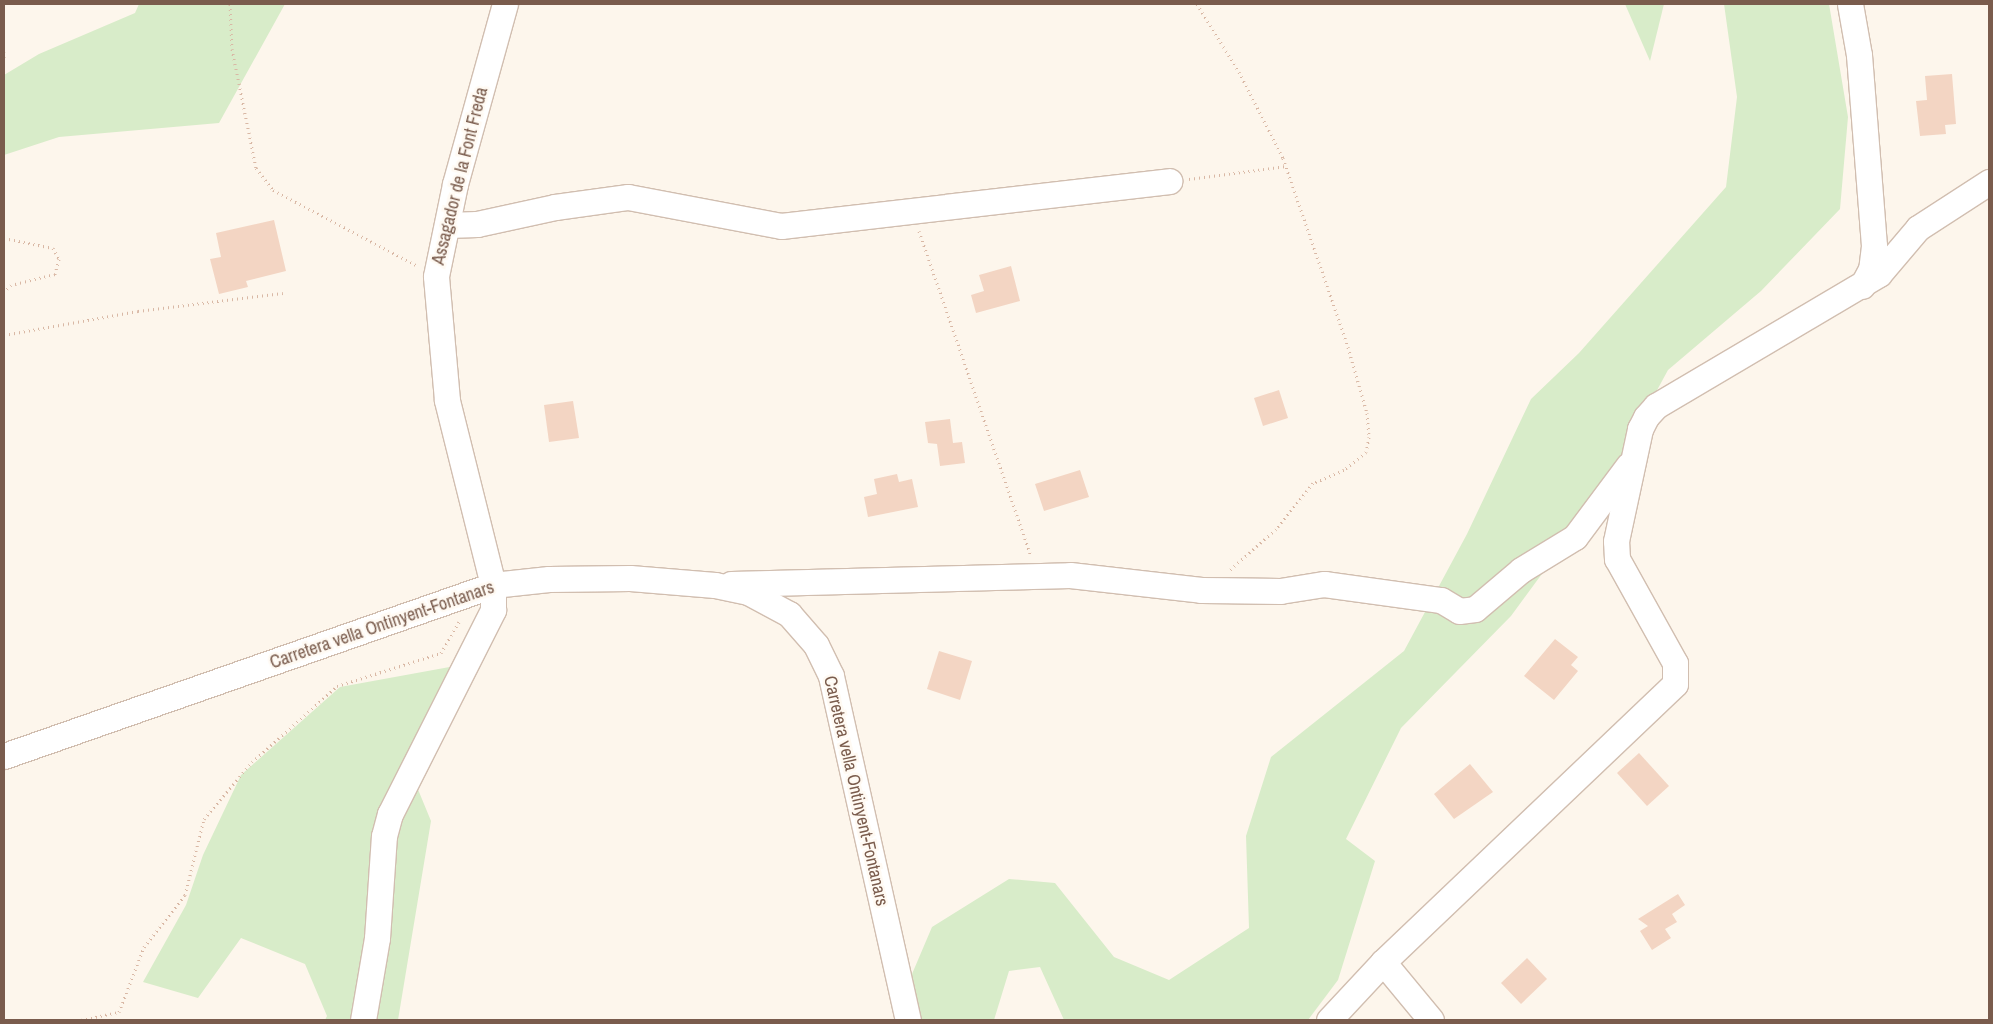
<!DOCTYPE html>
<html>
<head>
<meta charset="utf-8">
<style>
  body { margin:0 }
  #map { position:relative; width:1993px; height:1024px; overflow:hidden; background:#fdf6ec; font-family:"Archivo Narrow",sans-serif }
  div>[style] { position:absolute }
  .green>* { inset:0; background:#d8ecc9 }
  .building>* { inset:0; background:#f3d5c3 }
  .path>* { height:3px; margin-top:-1.5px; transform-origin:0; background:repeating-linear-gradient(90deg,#d9b8a5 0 1px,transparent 0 5px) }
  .roads { filter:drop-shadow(1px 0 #d1beb0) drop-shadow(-1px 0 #d1beb0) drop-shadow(0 1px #d1beb0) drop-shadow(0 -1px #d1beb0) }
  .minor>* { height:25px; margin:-12.5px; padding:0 12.5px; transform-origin:12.5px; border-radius:12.5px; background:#fff }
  span { translate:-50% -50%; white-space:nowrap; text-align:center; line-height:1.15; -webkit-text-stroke:5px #fffaf3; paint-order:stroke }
  .street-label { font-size:18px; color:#7a5c4d }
  .frame { position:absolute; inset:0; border:5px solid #7a5c4d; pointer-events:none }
</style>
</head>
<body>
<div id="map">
  <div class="green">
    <i style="clip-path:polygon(139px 4px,285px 4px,219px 123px,59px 137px,4px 155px,4px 75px,39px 54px,135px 13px)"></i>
    <i style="clip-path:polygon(1625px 4px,1664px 4px,1650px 61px)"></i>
    <i style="clip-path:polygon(1724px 4px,1829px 4px,1848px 117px,1840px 209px,1761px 291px,1668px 370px,1600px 495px,1511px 616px,1401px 728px,1346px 839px,1375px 861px,1338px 980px,1308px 1020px,1064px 1020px,1040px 967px,1009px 971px,994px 1020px,905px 1020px,912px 974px,932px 927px,1009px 879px,1055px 883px,1114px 957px,1169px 980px,1249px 928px,1246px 836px,1271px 757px,1404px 651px,1467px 534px,1531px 399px,1579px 353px,1726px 187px,1737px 97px)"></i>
    <i style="clip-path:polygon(466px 664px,417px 787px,431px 821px,398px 1020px,325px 1020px,327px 1016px,305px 964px,241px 938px,198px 998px,143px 982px,186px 905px,203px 855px,241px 775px,340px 687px)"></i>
  </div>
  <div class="building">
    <i style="clip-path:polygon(1952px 74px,1956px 124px,1945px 125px,1946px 134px,1920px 136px,1916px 101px,1927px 100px,1925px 76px)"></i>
    <i style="clip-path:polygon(274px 220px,286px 271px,246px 281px,248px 287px,219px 294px,210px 259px,221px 257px,216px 233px)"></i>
    <i style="clip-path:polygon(1011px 266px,1020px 301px,976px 313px,971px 295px,984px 291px,979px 275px)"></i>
    <i style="clip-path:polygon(1279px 390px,1288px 418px,1263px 426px,1254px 398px)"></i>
    <i style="clip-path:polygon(573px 401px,579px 438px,549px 442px,544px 405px)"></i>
    <i style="clip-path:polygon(950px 419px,953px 443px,962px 442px,965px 463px,940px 466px,937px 444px,928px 443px,925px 422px)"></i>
    <i style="clip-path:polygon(1080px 470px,1089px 497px,1044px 511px,1035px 484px)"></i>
    <i style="clip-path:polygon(897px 474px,899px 482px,912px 479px,918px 507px,868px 517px,864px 497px,877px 494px,874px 479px)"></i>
    <i style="clip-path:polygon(1555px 639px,1578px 657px,1571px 665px,1578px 671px,1554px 700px,1524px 676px)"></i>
    <i style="clip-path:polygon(939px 651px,972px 661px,960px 700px,927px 689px)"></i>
    <i style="clip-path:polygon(1639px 753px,1669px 786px,1647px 806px,1617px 773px)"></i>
    <i style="clip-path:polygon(1470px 764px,1493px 792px,1454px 819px,1434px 794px)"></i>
    <i style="clip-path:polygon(1678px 894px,1685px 905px,1672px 914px,1677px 922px,1665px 929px,1671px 938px,1652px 950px,1640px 931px,1648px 926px,1638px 919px)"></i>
    <i style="clip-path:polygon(1527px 958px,1547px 979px,1521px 1004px,1501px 983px)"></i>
  </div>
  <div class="path">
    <i style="left:230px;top:4px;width:45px;rotate:87.5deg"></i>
    <i style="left:232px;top:49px;width:121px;rotate:78.6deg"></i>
    <i style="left:256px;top:168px;width:28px;rotate:52deg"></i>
    <i style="left:273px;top:190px;width:164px;rotate:27.7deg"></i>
    <i style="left:1197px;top:4px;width:80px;rotate:58.3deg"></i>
    <i style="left:1239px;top:72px;width:97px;rotate:62.9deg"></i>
    <i style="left:1283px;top:158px;width:200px;rotate:71deg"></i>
    <i style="left:1348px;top:347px;width:69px;rotate:73.9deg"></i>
    <i style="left:1367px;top:413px;width:24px;rotate:85deg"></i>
    <i style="left:1369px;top:437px;width:15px;rotate:101deg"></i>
    <i style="left:1366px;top:452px;width:28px;rotate:141deg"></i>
    <i style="left:1344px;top:470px;width:34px;rotate:157deg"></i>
    <i style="left:1313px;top:483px;width:59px;rotate:128.8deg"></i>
    <i style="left:1276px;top:529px;width:62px;rotate:138.3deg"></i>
    <i style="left:4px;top:52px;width:6px;rotate:90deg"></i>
    <i style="left:1189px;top:179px;width:98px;rotate:-7.6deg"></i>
    <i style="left:919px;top:231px;width:344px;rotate:71deg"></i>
    <i style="left:4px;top:238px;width:50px;rotate:11.5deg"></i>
    <i style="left:53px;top:248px;width:13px;rotate:61deg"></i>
    <i style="left:59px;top:259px;width:16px;rotate:105deg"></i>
    <i style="left:55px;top:274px;width:45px;rotate:166deg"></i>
    <i style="left:11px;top:285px;width:10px;rotate:135deg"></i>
    <i style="left:4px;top:335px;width:136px;rotate:-10.2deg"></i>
    <i style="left:138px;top:311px;width:146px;rotate:-7.1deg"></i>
    <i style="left:81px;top:1020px;width:39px;rotate:-12deg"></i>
    <i style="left:119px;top:1012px;width:70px;rotate:-69deg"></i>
    <i style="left:144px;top:947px;width:66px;rotate:-51.7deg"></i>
    <i style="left:185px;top:895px;width:78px;rotate:-76deg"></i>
    <i style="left:204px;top:819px;width:75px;rotate:-49.9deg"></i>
    <i style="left:252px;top:762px;width:114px;rotate:-41.8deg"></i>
    <i style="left:337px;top:686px;width:109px;rotate:-17.6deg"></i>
    <i style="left:441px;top:653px;width:39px;rotate:-60deg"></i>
  </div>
  <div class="roads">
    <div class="minor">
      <i style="left:1850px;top:4px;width:52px;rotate:80deg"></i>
      <i style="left:1859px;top:55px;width:192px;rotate:85.5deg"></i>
      <i style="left:1874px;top:246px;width:23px;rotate:97deg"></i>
      <i style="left:1871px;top:269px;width:19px;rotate:118deg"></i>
      <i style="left:447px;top:225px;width:30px;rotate:-2deg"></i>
      <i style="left:477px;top:224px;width:80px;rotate:-12.3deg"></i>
      <i style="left:555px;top:207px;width:74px;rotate:-7.8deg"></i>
      <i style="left:628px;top:197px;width:156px;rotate:10.7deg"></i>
      <i style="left:781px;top:226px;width:391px;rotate:-6.6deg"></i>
      <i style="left:731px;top:584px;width:339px;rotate:-1.5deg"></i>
      <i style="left:1070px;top:575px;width:132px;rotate:6.5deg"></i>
      <i style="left:1201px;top:590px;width:79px;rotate:0.7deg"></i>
      <i style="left:1280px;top:591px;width:45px;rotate:-9deg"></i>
      <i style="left:1324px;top:584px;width:118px;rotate:7.8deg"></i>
      <i style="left:1441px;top:600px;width:21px;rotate:31deg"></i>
      <i style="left:1459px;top:611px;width:16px;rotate:-7deg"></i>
      <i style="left:1475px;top:609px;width:60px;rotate:-40.3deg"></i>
      <i style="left:1521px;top:570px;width:63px;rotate:-31.4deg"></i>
      <i style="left:1575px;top:537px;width:89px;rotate:-53.3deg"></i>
      <i style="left:4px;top:756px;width:518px;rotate:-19.27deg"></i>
      <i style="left:493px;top:585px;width:56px;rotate:-6.1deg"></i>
      <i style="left:549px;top:579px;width:81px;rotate:-0.7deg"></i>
      <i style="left:630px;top:578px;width:85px;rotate:4.7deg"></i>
      <i style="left:715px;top:585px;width:34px;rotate:12deg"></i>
      <i style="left:748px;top:592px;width:47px;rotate:28.2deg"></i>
      <i style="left:789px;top:614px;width:41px;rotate:48.9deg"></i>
      <i style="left:816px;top:645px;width:34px;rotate:64deg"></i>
      <i style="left:831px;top:676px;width:353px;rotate:77.4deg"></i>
      <i style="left:1383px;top:962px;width:75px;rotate:50.4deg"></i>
      <i style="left:363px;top:1020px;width:83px;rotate:-80.3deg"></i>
      <i style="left:377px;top:938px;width:102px;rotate:-86.1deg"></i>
      <i style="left:384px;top:836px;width:23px;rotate:-75deg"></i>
      <i style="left:390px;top:814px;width:229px;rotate:-63.2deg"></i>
      <i style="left:493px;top:610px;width:25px;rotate:-90deg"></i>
      <i style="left:493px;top:585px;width:191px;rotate:-104deg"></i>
      <i style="left:447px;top:400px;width:124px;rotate:-95.1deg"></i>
      <i style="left:436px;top:276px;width:94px;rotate:-78.3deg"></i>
      <i style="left:455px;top:184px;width:187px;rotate:-74.5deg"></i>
      <i style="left:1329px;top:1020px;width:79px;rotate:-47deg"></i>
      <i style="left:1383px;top:962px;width:403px;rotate:-43.6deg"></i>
      <i style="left:1675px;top:684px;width:21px;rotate:-90deg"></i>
      <i style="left:1675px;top:663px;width:119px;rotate:-119.1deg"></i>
      <i style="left:1617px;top:559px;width:18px;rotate:-93deg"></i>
      <i style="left:1616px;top:541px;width:115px;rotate:-77.9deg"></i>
      <i style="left:1640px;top:429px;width:13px;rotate:-63deg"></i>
      <i style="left:1646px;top:417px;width:15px;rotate:-48deg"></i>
      <i style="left:1656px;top:406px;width:259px;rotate:-30.6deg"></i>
      <i style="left:1879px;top:274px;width:60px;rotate:-49.7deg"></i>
      <i style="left:1918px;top:228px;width:85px;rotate:-32.9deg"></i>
    </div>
  </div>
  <div class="street-label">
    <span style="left:460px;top:176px;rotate:-76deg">Assagador de la Font Freda</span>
    <span style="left:382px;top:625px;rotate:-19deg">Carretera vella Ontinyent-Fontanars</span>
    <span style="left:856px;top:791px;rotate:77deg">Carretera vella Ontinyent-Fontanars</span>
  </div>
  <div class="frame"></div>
</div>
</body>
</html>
